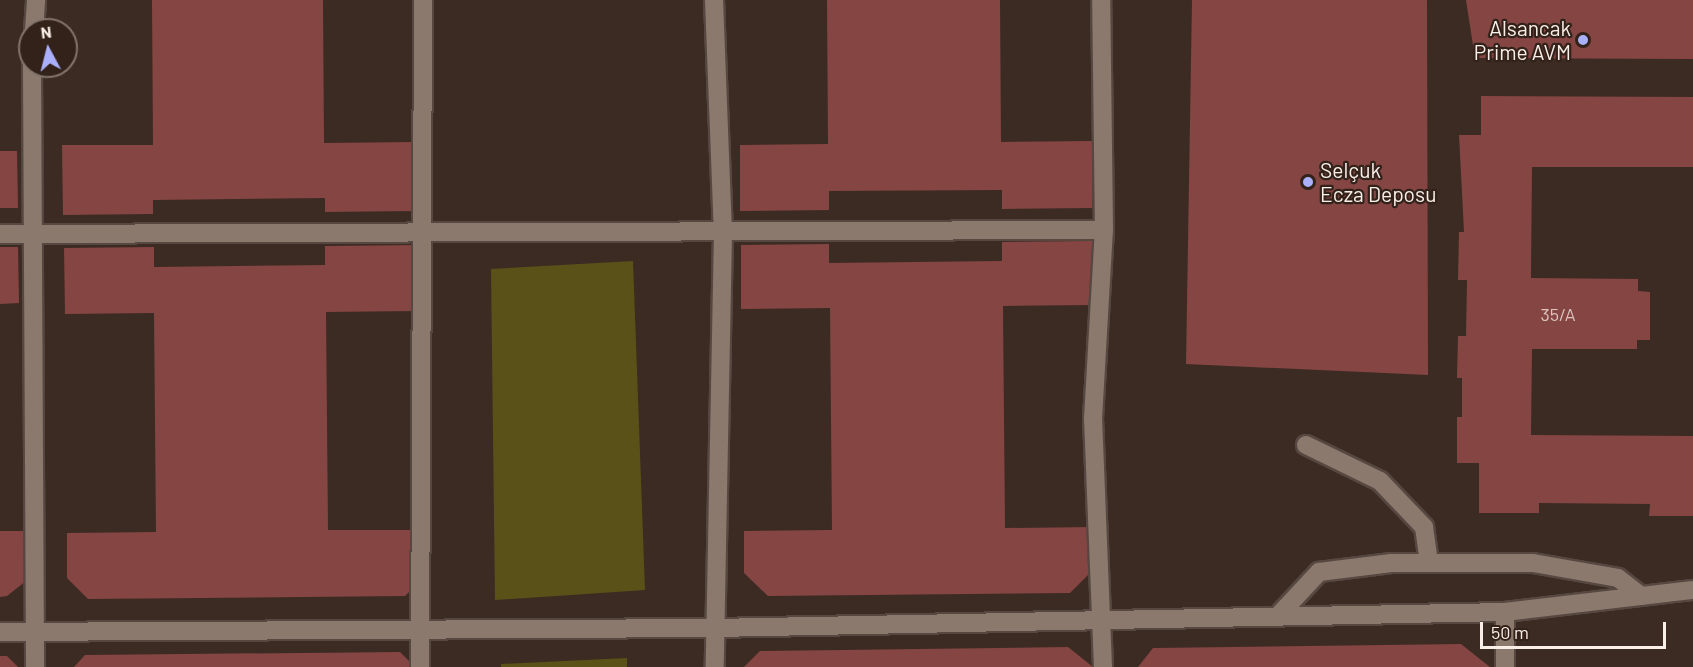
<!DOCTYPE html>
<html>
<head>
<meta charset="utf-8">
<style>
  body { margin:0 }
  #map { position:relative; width:1693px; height:667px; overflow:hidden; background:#3c2b23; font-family:Barlow,sans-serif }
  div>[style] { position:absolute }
  .green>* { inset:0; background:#5a5118 }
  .building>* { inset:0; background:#854543 }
  .roads { filter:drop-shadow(2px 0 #564841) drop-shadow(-2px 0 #564841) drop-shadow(0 2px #564841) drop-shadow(0 -2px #564841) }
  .minor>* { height:18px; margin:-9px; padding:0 9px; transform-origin:9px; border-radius:9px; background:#8c796e }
  .dots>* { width:16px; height:16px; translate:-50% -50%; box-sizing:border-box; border:3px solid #322219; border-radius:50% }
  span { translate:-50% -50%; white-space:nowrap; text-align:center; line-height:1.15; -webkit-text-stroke:4.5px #322219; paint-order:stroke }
  .number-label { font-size:18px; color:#dcc4bf }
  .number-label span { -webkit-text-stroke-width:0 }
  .poi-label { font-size:21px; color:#f9eee8 }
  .right { translate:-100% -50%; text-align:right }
  .left { translate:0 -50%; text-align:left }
  .north { position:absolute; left:18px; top:18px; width:60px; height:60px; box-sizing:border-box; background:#322219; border:2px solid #82746c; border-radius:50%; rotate:353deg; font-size:16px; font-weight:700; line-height:24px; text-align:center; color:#f9eee8 }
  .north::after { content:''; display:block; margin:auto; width:21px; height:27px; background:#aab0fb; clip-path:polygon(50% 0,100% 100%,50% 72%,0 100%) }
  .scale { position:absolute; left:1480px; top:622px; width:186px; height:27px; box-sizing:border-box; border:3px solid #f9eee8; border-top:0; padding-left:8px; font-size:18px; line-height:21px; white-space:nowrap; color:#f9eee8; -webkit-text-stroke:4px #322219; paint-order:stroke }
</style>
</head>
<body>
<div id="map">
  <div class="green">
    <i style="clip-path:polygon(633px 261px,645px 590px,495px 600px,491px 269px)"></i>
    <i style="clip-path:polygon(627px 658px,627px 667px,501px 667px,501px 664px)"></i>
  </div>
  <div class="building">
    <i style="clip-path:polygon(152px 0,323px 0,324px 143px,416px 142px,416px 211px,325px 212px,325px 198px,153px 200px,153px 214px,63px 215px,62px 145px,153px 145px)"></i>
    <i style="clip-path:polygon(827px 0,1000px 0,1001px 142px,1092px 141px,1092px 208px,1002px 209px,1002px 190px,829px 191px,829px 210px,740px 211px,740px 145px,828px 144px)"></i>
    <i style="clip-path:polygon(1192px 0,1427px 0,1428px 375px,1186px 364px)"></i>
    <i style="clip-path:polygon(1466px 0,1693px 0,1693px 59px,1475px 58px)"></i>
    <i style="clip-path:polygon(1481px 96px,1693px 97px,1693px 167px,1532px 167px,1531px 278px,1638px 279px,1638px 291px,1650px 292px,1650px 340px,1637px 340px,1637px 349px,1532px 349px,1531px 435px,1693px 436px,1693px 516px,1649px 516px,1650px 504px,1539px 503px,1539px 513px,1479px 513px,1479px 463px,1457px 463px,1457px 417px,1462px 417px,1462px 378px,1457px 378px,1458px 336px,1466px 336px,1467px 280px,1458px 280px,1459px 232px,1464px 232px,1459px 135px,1481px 135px)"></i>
    <i style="clip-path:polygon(0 151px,17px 151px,18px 208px,0 208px)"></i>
    <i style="clip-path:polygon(1092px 241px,1093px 305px,1003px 306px,1005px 528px,1093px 527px,1093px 570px,1070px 593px,768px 596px,744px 573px,744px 531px,832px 530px,830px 308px,741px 309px,741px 245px,829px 244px,829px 263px,1002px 261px,1002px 242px)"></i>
    <i style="clip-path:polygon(416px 245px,417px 311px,326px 312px,328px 530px,419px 530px,419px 582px,405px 596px,88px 599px,67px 578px,67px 533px,156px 532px,154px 313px,65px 314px,64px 248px,154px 247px,154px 267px,325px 265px,325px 246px)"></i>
    <i style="clip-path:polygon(0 247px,18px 247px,19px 303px,0 304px)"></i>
    <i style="clip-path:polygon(0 531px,24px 531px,26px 581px,7px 596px,0 597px)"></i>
    <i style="clip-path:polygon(1461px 644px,1490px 667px,1138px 667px,1153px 648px)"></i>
    <i style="clip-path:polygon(1068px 647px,1093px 667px,744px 667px,760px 651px)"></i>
    <i style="clip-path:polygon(400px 652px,415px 667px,74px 667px,85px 655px)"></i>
    <i style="clip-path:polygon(0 656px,7px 656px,18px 667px,0 667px)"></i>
  </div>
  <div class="roads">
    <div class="minor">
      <i style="left:714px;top:0;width:233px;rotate:87.8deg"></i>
      <i style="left:723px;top:233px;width:434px;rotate:91.1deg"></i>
      <i style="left:34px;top:30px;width:30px;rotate:-86deg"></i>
      <i style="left:32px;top:66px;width:601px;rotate:89.71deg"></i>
      <i style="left:0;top:234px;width:1104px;rotate:-0.21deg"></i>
      <i style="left:1104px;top:230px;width:230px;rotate:-90.7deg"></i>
      <i style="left:1306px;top:445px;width:82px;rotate:25.9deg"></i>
      <i style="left:1380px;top:481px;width:64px;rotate:46.3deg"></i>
      <i style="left:1424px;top:527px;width:36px;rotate:82deg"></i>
      <i style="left:1505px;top:612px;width:55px;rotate:90deg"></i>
      <i style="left:1279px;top:615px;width:59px;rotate:-47.1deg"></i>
      <i style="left:1319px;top:572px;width:73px;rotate:-7.1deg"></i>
      <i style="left:1391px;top:563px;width:142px"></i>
      <i style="left:1533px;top:563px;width:86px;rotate:10deg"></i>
      <i style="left:1618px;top:578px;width:29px;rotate:38deg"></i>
      <i style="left:0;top:632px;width:715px;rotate:-0.32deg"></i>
      <i style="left:715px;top:628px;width:790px;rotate:-1.16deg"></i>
      <i style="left:1505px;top:612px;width:189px;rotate:-6.7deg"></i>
      <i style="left:420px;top:667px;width:667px;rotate:-89.74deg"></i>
      <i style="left:1103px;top:667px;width:248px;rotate:-92.3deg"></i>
      <i style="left:1093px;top:419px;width:189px;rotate:-86.7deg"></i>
    </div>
  </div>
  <div class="dots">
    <i style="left:1583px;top:40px;background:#aab0fb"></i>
    <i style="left:1308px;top:182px;background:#aab0fb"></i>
  </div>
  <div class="number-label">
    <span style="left:1558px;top:314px">35/A</span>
  </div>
  <div class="poi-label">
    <span class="right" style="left:1571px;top:40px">Alsancak<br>Prime AVM</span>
    <span class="left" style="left:1320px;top:182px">Selçuk<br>Ecza Deposu</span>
  </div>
  <div class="north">N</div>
  <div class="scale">50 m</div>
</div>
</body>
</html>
